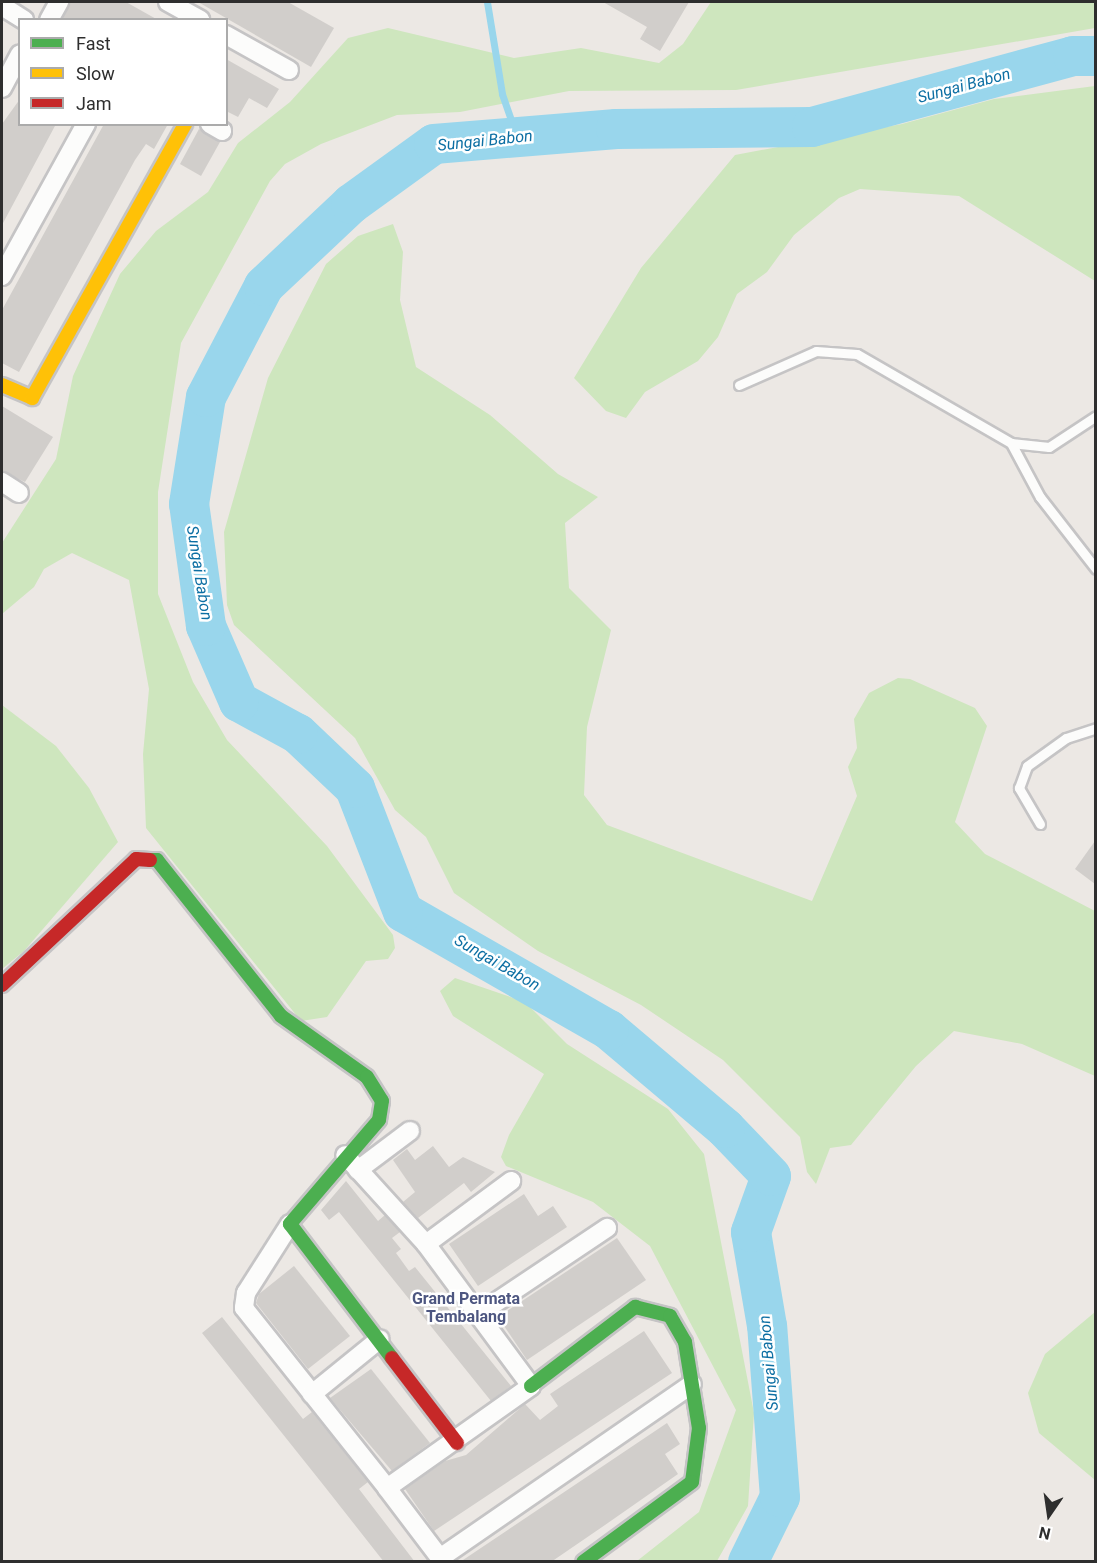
<!DOCTYPE html>
<html>
<head>
<meta charset="utf-8">
<style>
  body { margin:0 }
  #map { position:relative; width:1097px; height:1563px; overflow:hidden; background:#ece8e4; font-family:Roboto,sans-serif }
  div>[style] { position:absolute }
  .green>* { inset:0; background:#cee6be }
  .stream>* { height:7px; margin:-3.5px; padding:0 3.5px; transform-origin:3.5px; border-radius:3.5px; background:#99d6ec }
  .river>* { height:40px; margin:-20px; padding:0 20px; transform-origin:20px; border-radius:20px; background:#99d6ec }
  .building>* { inset:0; background:#d1cecb }
  .roads { filter:drop-shadow(2px 0 #c5c4c5) drop-shadow(-2px 0 #c5c4c5) drop-shadow(0 2px #c5c4c5) drop-shadow(0 -2px #c5c4c5) }
  .lane>* { height:9px; margin:-4.5px; padding:0 4.5px; transform-origin:4.5px; border-radius:4.5px; background:#fcfcfb }
  .street>* { height:18px; margin:-9px; padding:0 9px; transform-origin:9px; border-radius:9px; background:#fcfcfb }
  .fast>* { height:14px; margin:-7px; padding:0 7px; transform-origin:7px; border-radius:7px; background:#4caf50 }
  .slow>* { height:14px; margin:-7px; padding:0 7px; transform-origin:7px; border-radius:7px; background:#ffc107 }
  .jam>* { height:14px; margin:-7px; padding:0 7px; transform-origin:7px; border-radius:7px; background:#c62828 }
  span { translate:-50% -50%; white-space:nowrap; text-align:center; line-height:1.15; -webkit-text-stroke:5px #fff; paint-order:stroke }
  .water-label { font-size:16px; color:#0d6fa3; font-style:italic }
  .neighbourhood-label { font-size:16px; color:#4d5680; font-weight:700 }
  .frame { position:absolute; inset:0; border:3px solid #2e2e2e; pointer-events:none }
  .legend { position:absolute; left:18px; top:18px; width:210px; height:108px; box-sizing:border-box; background:#fff; border:2px solid #ababab; margin:0; padding:8px 10px; list-style:none; font-size:18px; color:#2e2e2e }
  .legend li { display:flex; align-items:center; gap:12px; height:30px }
  .legend b { width:30px; border:2px solid #ababab }
  .north { position:absolute; left:1019px; top:1485px; width:60px; height:60px; -webkit-text-stroke:4px #fff; paint-order:stroke; rotate:193deg; font-size:16px; font-weight:700; line-height:24px; text-align:center; color:#2e2e2e }
  .north::after { content:''; display:block; margin:auto; width:21px; height:27px; background:#2e2e2e; clip-path:polygon(50% 0,100% 100%,50% 72%,0 100%) }
</style>
</head>
<body>
<div id="map">
  <div class="green">
    <i style="clip-path:polygon(711px 2px,1095px 2px,1095px 28px,736px 90px,569px 91px,460px 112px,397px 115px,321px 144px,285px 164px,270px 181px,181px 343px,158px 492px,158px 594px,193px 682px,227px 740px,327px 846px,393px 935px,395px 948px,388px 959px,366px 961px,327px 1017px,301px 1021px,146px 828px,143px 754px,149px 689px,129px 580px,72px 553px,44px 569px,34px 587px,2px 614px,2px 543px,56px 459px,73px 376px,120px 274px,156px 231px,208px 192px,238px 143px,290px 102px,348px 38px,388px 28px,514px 58px,581px 48px,659px 63px,683px 44px)"></i>
    <i style="clip-path:polygon(1095px 86px,1095px 281px,959px 196px,860px 189px,839px 198px,794px 235px,767px 272px,737px 294px,718px 337px,698px 361px,645px 392px,626px 418px,606px 411px,574px 378px,641px 268px,735px 155px,902px 124px,994px 99px)"></i>
    <i style="clip-path:polygon(393px 224px,403px 252px,400px 300px,416px 367px,490px 415px,558px 474px,598px 497px,565px 523px,569px 588px,611px 630px,587px 727px,584px 795px,607px 825px,812px 901px,857px 796px,848px 767px,857px 748px,854px 719px,869px 693px,898px 678px,910px 679px,975px 708px,987px 726px,955px 822px,985px 854px,1095px 911px,1095px 1076px,1022px 1044px,954px 1031px,916px 1066px,851px 1145px,830px 1148px,816px 1184px,807px 1172px,800px 1137px,723px 1060px,641px 1005px,538px 951px,454px 893px,426px 837px,395px 810px,355px 738px,234px 625px,227px 605px,224px 532px,268px 378px,326px 264px,358px 236px)"></i>
    <i style="clip-path:polygon(2px 705px,56px 746px,89px 788px,118px 842px,24px 951px,2px 969px)"></i>
    <i style="clip-path:polygon(455px 978px,525px 1002px,567px 1044px,668px 1109px,704px 1154px,754px 1413px,748px 1506px,717px 1561px,637px 1561px,699px 1512px,736px 1410px,650px 1246px,593px 1202px,506px 1166px,501px 1157px,509px 1135px,544px 1074px,453px 1016px,440px 991px)"></i>
    <i style="clip-path:polygon(1095px 1312px,1095px 1480px,1039px 1433px,1028px 1393px,1045px 1354px)"></i>
  </div>
  <div class="stream">
    <i style="left:487px;top:2px;width:93px;rotate:80.7deg"></i>
    <i style="left:502px;top:94px;width:46px;rotate:70.8deg"></i>
  </div>
  <div class="river">
    <i style="left:748px;top:1562px;width:72px;rotate:-63.8deg"></i>
    <i style="left:780px;top:1497px;width:171px;rotate:-94.3deg"></i>
    <i style="left:767px;top:1326px;width:95px;rotate:-99.7deg"></i>
    <i style="left:751px;top:1232px;width:59px;rotate:-70.3deg"></i>
    <i style="left:771px;top:1176px;width:66px;rotate:-133.8deg"></i>
    <i style="left:725px;top:1128px;width:152px;rotate:-139.8deg"></i>
    <i style="left:609px;top:1030px;width:237px;rotate:-150.2deg"></i>
    <i style="left:403px;top:912px;width:133px;rotate:-111.2deg"></i>
    <i style="left:355px;top:788px;width:79px;rotate:-136.5deg"></i>
    <i style="left:298px;top:734px;width:67px;rotate:-151.5deg"></i>
    <i style="left:239px;top:702px;width:83px;rotate:-113.5deg"></i>
    <i style="left:206px;top:626px;width:123px;rotate:-97.9deg"></i>
    <i style="left:189px;top:504px;width:108px;rotate:-81deg"></i>
    <i style="left:206px;top:397px;width:125px;rotate:-62.4deg"></i>
    <i style="left:264px;top:286px;width:120px;rotate:-43.3deg"></i>
    <i style="left:351px;top:204px;width:102px;rotate:-35.9deg"></i>
    <i style="left:434px;top:144px;width:183px;rotate:-4.7deg"></i>
    <i style="left:616px;top:129px;width:196px;rotate:-0.6deg"></i>
    <i style="left:812px;top:127px;width:270px;rotate:-15.2deg"></i>
    <i style="left:1073px;top:56px;width:23px"></i>
  </div>
  <div class="building">
    <i style="clip-path:polygon(70px 2px,126px 2px,158px 20px,62px 20px)"></i>
    <i style="clip-path:polygon(198px 2px,288px 2px,334px 28px,311px 67px)"></i>
    <i style="clip-path:polygon(603px 2px,689px 2px,660px 51px,640px 39px,647px 27px)"></i>
    <i style="clip-path:polygon(226px 59px,279px 89px,267px 108px,249px 98px,238px 117px,226px 111px)"></i>
    <i style="clip-path:polygon(20px 99px,20px 124px,56px 124px,2px 225px,2px 124px)"></i>
    <i style="clip-path:polygon(104px 124px,168px 124px,154px 149px,146px 144px,135px 160px,19px 372px,2px 363px,2px 310px)"></i>
    <i style="clip-path:polygon(199px 129px,220px 142px,201px 176px,180px 164px)"></i>
    <i style="clip-path:polygon(2px 406px,53px 437px,25px 482px,2px 471px)"></i>
    <i style="clip-path:polygon(1095px 841px,1095px 884px,1075px 869px)"></i>
    <i style="clip-path:polygon(433px 1146px,449px 1167px,463px 1157px,495px 1172px,471px 1192px,464px 1183px,418px 1218px,403px 1202px,415px 1192px,393px 1160px,407px 1149px,415px 1160px)"></i>
    <i style="clip-path:polygon(346px 1181px,378px 1221px,385px 1215px,400px 1232px,392px 1238px,401px 1249px,396px 1253px,409px 1271px,415px 1267px,511px 1386px,491px 1401px,339px 1212px,329px 1220px,321px 1210px)"></i>
    <i style="clip-path:polygon(524px 1194px,538px 1216px,553px 1206px,567px 1227px,478px 1286px,449px 1244px)"></i>
    <i style="clip-path:polygon(617px 1238px,646px 1280px,527px 1360px,498px 1317px)"></i>
    <i style="clip-path:polygon(294px 1266px,350px 1336px,308px 1369px,256px 1303px,259px 1294px)"></i>
    <i style="clip-path:polygon(222px 1317px,303px 1419px,312px 1412px,368px 1482px,359px 1489px,415px 1562px,384px 1562px,325px 1487px,202px 1333px)"></i>
    <i style="clip-path:polygon(644px 1331px,672px 1373px,434px 1531px,405px 1489px,445px 1461px,466px 1455px,525px 1404px,540px 1420px,558px 1406px,550px 1394px)"></i>
    <i style="clip-path:polygon(371px 1369px,430px 1443px,392px 1471px,330px 1398px)"></i>
    <i style="clip-path:polygon(667px 1423px,680px 1444px,665px 1454px,678px 1474px,605px 1525px,551px 1562px,460px 1562px)"></i>
  </div>
  <div class="roads">
    <div class="lane">
      <i style="left:739px;top:385px;width:84px;rotate:-23.8deg"></i>
      <i style="left:816px;top:351px;width:41px;rotate:4.2deg"></i>
      <i style="left:857px;top:354px;width:178px;rotate:30deg"></i>
      <i style="left:1011px;top:443px;width:38px;rotate:6deg"></i>
      <i style="left:1049px;top:447px;width:56px;rotate:-33.4deg"></i>
      <i style="left:1011px;top:443px;width:61px;rotate:61.8deg"></i>
      <i style="left:1040px;top:497px;width:91px;rotate:52.1deg"></i>
      <i style="left:1040px;top:824px;width:42px;rotate:-120.3deg"></i>
      <i style="left:1019px;top:788px;width:23px;rotate:-70deg"></i>
      <i style="left:1027px;top:766px;width:48px;rotate:-35.7deg"></i>
      <i style="left:1066px;top:738px;width:32px;rotate:-18deg"></i>
    </div>
    <div class="street">
      <i style="left:168px;top:2px;width:37px;rotate:29deg"></i>
      <i style="left:2px;top:6px;width:26px;rotate:32deg"></i>
      <i style="left:49px;top:20px;width:21px;rotate:-61deg"></i>
      <i style="left:226px;top:35px;width:72px;rotate:29.1deg"></i>
      <i style="left:2px;top:88px;width:38px;rotate:-62deg"></i>
      <i style="left:210px;top:124px;width:14px;rotate:30deg"></i>
      <i style="left:2px;top:276px;width:174px;rotate:-61.1deg"></i>
      <i style="left:2px;top:482px;width:20px;rotate:33deg"></i>
      <i style="left:358px;top:1170px;width:65px;rotate:-36.9deg"></i>
      <i style="left:290px;top:1224px;width:82px;rotate:122.5deg"></i>
      <i style="left:246px;top:1293px;width:15px;rotate:98deg"></i>
      <i style="left:244px;top:1308px;width:230px;rotate:51.5deg"></i>
      <i style="left:387px;top:1488px;width:176px;rotate:-35.3deg"></i>
      <i style="left:531px;top:1386px;width:177px;rotate:-126.5deg"></i>
      <i style="left:426px;top:1244px;width:120px;rotate:-132.3deg"></i>
      <i style="left:426px;top:1244px;width:106px;rotate:-36.5deg"></i>
      <i style="left:480px;top:1313px;width:153px;rotate:-33.8deg"></i>
      <i style="left:312px;top:1394px;width:87px;rotate:-39deg"></i>
      <i style="left:387px;top:1488px;width:93px;rotate:52.9deg"></i>
      <i style="left:440px;top:1558px;width:306px;rotate:-34.6deg"></i>
    </div>
    <div class="fast">
      <i style="left:150px;top:860px;width:7px"></i>
      <i style="left:157px;top:860px;width:199px;rotate:51.5deg"></i>
      <i style="left:281px;top:1016px;width:105px;rotate:35.3deg"></i>
      <i style="left:367px;top:1077px;width:28px;rotate:58deg"></i>
      <i style="left:382px;top:1101px;width:19px;rotate:99deg"></i>
      <i style="left:379px;top:1120px;width:137px;rotate:130.6deg"></i>
      <i style="left:290px;top:1224px;width:168px;rotate:52.7deg"></i>
      <i style="left:531px;top:1386px;width:131px;rotate:-37.2deg"></i>
      <i style="left:635px;top:1307px;width:36px;rotate:14deg"></i>
      <i style="left:670px;top:1316px;width:30px;rotate:60deg"></i>
      <i style="left:685px;top:1342px;width:87px;rotate:80.8deg"></i>
      <i style="left:699px;top:1428px;width:54px;rotate:97.4deg"></i>
      <i style="left:692px;top:1482px;width:135px;rotate:143.7deg"></i>
    </div>
    <div class="slow">
      <i style="left:2px;top:385px;width:33px;rotate:23deg"></i>
      <i style="left:32px;top:398px;width:314px;rotate:-60.8deg"></i>
    </div>
    <div class="jam">
      <i style="left:2px;top:985px;width:184px;rotate:-43.2deg"></i>
      <i style="left:136px;top:859px;width:14px;rotate:4deg"></i>
      <i style="left:392px;top:1358px;width:107px;rotate:52.6deg"></i>
    </div>
  </div>
  <div class="water-label">
    <span style="left:964px;top:86px;rotate:-15deg">Sungai Babon</span>
    <span style="left:485px;top:141px;rotate:-6deg">Sungai Babon</span>
    <span style="left:199px;top:573px;rotate:81deg">Sungai Babon</span>
    <span style="left:497px;top:963px;rotate:30deg">Sungai Babon</span>
    <span style="left:769px;top:1363px;rotate:-95deg">Sungai Babon</span>
  </div>
  <div class="neighbourhood-label">
    <span style="left:466px;top:1308px">Grand Permata<br>Tembalang</span>
  </div>
  <div class="frame"></div>
  <ul class="legend">
  <li><b style="height:8px;background:#4caf50"></b>Fast</li>
  <li><b style="height:8px;background:#ffc107"></b>Slow</li>
  <li><b style="height:8px;background:#c62828"></b>Jam</li>
  </ul>
  <div class="north">N</div>
</div>
</body>
</html>
